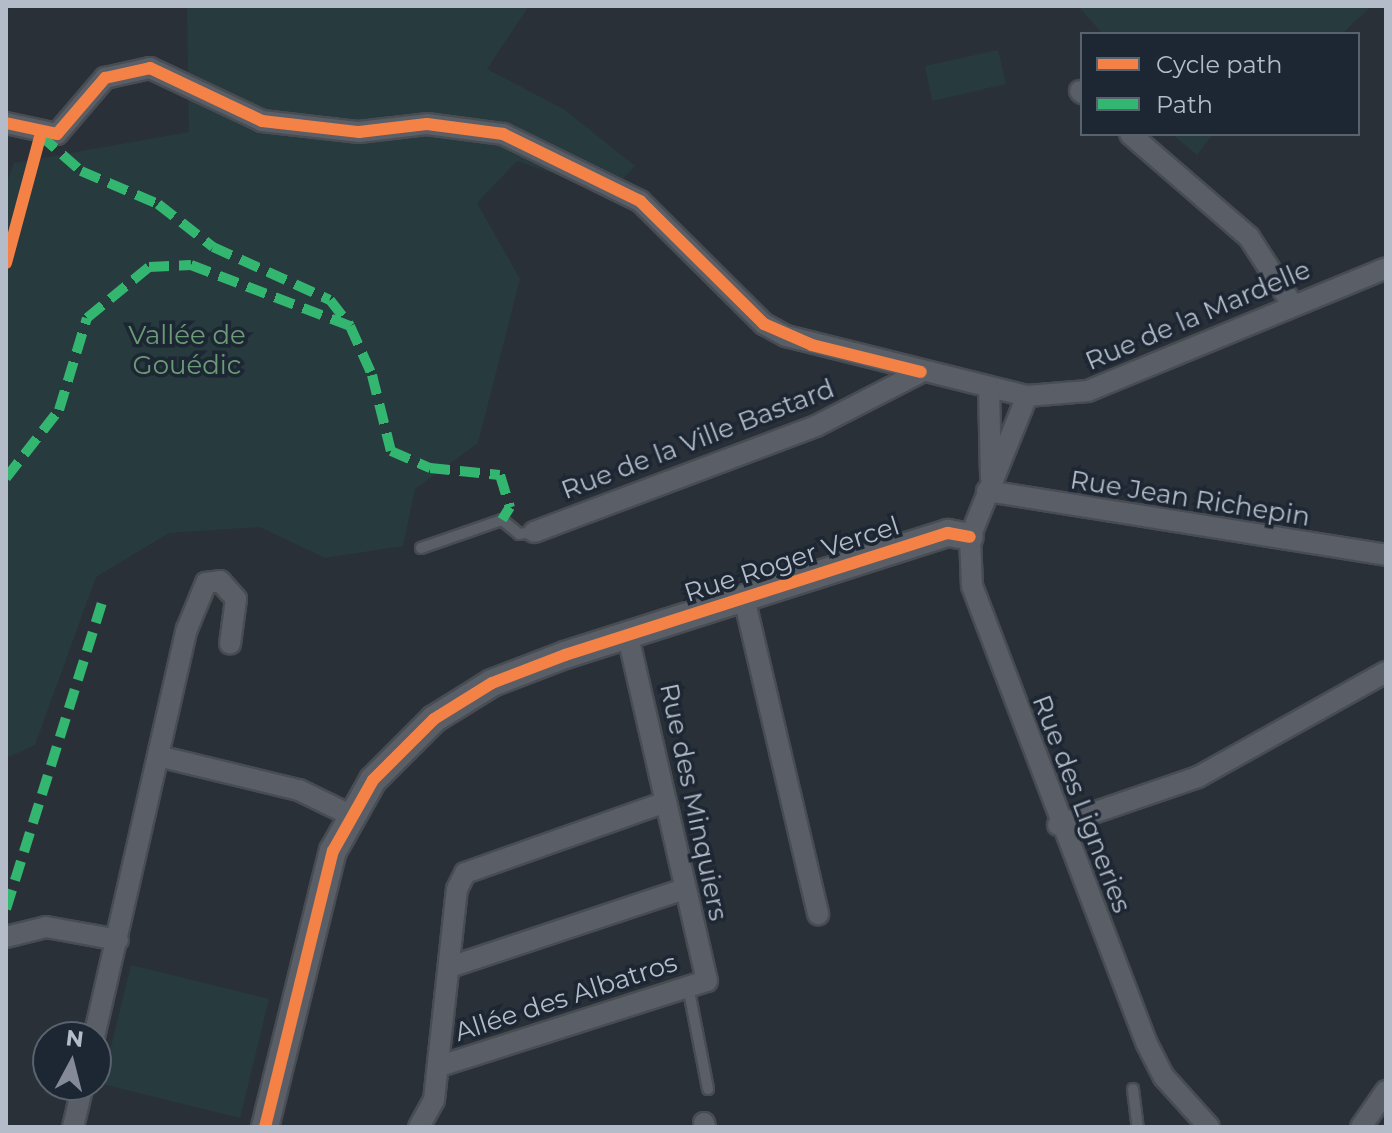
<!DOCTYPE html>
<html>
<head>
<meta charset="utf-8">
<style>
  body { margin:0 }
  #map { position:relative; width:1392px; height:1133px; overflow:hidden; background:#2a3038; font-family:Montserrat,sans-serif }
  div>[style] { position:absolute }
  .green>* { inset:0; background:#273a3e }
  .roads { filter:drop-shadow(2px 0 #484c53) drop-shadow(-2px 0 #484c53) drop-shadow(0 2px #484c53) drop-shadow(0 -2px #484c53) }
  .service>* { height:10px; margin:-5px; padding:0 5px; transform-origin:5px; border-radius:5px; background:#5a5e66 }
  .minor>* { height:20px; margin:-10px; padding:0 10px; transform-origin:10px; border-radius:10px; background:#5a5e66 }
  .tertiary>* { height:26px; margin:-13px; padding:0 13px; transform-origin:13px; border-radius:13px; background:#5a5e66 }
  .quiet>* { height:10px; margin-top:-5px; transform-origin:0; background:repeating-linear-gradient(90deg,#33b770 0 20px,transparent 0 30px) }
  .cycleway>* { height:12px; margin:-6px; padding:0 6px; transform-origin:6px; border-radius:6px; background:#f48246 }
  span { translate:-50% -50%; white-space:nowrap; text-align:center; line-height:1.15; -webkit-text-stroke:7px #1d2633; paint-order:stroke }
  .street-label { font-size:26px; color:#b4bcc9 }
  .park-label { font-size:26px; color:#6b9a76 }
  .frame { position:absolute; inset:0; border:8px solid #b4bcc9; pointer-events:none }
  .legend { position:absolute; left:1080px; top:32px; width:280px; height:104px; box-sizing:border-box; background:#1d2633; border:2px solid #59626f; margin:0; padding:10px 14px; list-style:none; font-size:24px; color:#b4bcc9 }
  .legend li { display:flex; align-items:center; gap:16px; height:40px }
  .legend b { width:40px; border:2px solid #59626f }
  .north { position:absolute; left:32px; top:1021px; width:80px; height:80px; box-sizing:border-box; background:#1d2633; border:2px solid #59626f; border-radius:50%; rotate:7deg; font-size:22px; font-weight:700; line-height:32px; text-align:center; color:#b4bcc9 }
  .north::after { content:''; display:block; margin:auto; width:28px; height:36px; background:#848b96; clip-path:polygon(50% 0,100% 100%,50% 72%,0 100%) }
</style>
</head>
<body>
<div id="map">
  <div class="green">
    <i style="clip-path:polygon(187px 6px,529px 6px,487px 69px,565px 110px,635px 166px,609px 193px,517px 161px,477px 203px,520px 279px,478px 443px,415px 489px,403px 546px,325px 558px,260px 527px,169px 533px,96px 577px,35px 745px,6px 758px,6px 184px,14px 163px,189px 132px)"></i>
    <i style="clip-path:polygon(1078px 6px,1371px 6px,1342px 34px,1103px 34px)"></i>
    <i style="clip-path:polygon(998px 50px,1006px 84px,932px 101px,925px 66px)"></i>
    <i style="clip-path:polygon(1172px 134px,1213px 134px,1197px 155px)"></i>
    <i style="clip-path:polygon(131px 965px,269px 999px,240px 1118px,102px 1084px)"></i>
  </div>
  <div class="roads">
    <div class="service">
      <i style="left:421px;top:548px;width:86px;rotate:-19.1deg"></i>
      <i style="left:502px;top:520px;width:22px;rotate:39deg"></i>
      <i style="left:519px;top:534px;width:15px;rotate:-8deg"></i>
      <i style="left:688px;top:986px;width:105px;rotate:79deg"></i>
      <i style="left:1133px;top:1089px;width:38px;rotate:83deg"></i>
    </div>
    <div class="minor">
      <i style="left:1080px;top:91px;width:3px;rotate:45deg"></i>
      <i style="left:6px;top:123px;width:52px;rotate:12.2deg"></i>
      <i style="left:57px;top:134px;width:74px;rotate:-49.4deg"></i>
      <i style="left:105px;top:78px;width:46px;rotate:-12.5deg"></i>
      <i style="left:150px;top:68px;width:124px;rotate:25.3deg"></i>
      <i style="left:262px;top:121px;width:98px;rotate:6.5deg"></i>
      <i style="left:359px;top:132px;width:68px;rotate:-6.7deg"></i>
      <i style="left:427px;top:124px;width:77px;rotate:7.5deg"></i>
      <i style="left:503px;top:134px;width:153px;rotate:26.1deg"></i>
      <i style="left:640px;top:201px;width:175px;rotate:44.8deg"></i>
      <i style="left:764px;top:324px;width:25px;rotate:29deg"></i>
      <i style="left:786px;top:336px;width:248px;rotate:14deg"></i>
      <i style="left:1027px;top:396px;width:61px;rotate:-4.7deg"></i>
      <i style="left:1088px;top:391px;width:322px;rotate:-22.4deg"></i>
      <i style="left:1130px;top:134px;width:157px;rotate:40.9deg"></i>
      <i style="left:1249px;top:237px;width:80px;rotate:57.3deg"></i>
      <i style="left:989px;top:388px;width:91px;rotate:88.7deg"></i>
      <i style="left:1027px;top:396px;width:152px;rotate:112deg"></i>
      <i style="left:970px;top:537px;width:49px;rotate:87.7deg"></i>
      <i style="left:972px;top:586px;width:490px;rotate:69.1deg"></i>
      <i style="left:1147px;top:1044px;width:37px;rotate:63deg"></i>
      <i style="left:1164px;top:1077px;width:67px;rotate:48deg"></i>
      <i style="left:987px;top:491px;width:404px;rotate:9.1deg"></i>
      <i style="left:534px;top:532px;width:301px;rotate:-20.6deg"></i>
      <i style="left:816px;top:426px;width:118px;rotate:-27.2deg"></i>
      <i style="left:744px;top:598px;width:325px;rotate:76.8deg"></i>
      <i style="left:158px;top:756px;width:145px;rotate:13.6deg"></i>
      <i style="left:299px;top:790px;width:57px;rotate:26.1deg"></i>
      <i style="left:1058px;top:825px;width:148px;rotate:-18.9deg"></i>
      <i style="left:1198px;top:777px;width:215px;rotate:-29.2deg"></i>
      <i style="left:6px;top:937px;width:41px;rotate:-14deg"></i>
      <i style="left:46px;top:927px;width:73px;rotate:10.2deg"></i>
      <i style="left:450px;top:967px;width:247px;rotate:-18.4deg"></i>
      <i style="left:94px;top:1037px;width:418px;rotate:-77.2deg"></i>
      <i style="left:187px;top:629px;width:50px;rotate:-67.6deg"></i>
      <i style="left:206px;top:583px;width:14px;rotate:-8deg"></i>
      <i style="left:220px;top:581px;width:24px;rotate:48deg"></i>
      <i style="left:236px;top:599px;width:45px;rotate:97.6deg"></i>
      <i style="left:440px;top:1066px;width:280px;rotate:-17.7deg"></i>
      <i style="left:707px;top:981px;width:355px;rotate:-102.9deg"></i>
      <i style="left:704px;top:1123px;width:4px;rotate:76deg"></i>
      <i style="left:73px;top:1127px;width:43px;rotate:-76.6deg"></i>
      <i style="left:419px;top:1127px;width:31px;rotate:-61deg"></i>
      <i style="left:434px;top:1100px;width:212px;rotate:-83.8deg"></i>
      <i style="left:457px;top:889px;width:18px;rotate:-63deg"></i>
      <i style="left:465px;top:873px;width:213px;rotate:-19.5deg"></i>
      <i style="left:1361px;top:1127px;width:44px;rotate:-55.2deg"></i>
    </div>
    <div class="tertiary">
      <i style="left:265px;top:1127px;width:284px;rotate:-76.2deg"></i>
      <i style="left:333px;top:851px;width:81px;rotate:-60.6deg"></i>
      <i style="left:373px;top:780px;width:86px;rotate:-45deg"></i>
      <i style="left:434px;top:719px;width:68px;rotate:-31.8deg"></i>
      <i style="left:492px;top:683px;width:78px;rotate:-21deg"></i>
      <i style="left:565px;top:655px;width:402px;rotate:-17.7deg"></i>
      <i style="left:948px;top:533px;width:22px;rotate:10deg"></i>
    </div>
  </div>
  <div class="quiet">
    <i style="left:40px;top:135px;width:55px;rotate:41.3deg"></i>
    <i style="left:81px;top:171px;width:84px;rotate:23.2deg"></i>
    <i style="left:158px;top:204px;width:70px;rotate:38deg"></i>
    <i style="left:213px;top:247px;width:128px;rotate:24.4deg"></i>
    <i style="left:330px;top:300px;width:33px;rotate:52deg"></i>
    <i style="left:6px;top:478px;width:86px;rotate:-52.1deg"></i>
    <i style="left:59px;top:410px;width:96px;rotate:-73.1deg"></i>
    <i style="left:87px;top:318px;width:80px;rotate:-39.4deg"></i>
    <i style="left:149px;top:267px;width:42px;rotate:-2.7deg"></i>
    <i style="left:191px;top:265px;width:170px;rotate:21deg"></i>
    <i style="left:350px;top:326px;width:54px;rotate:65.8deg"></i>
    <i style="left:372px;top:375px;width:78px;rotate:76deg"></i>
    <i style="left:391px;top:451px;width:43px;rotate:23.6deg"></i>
    <i style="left:430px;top:468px;width:70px;rotate:5.7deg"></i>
    <i style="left:500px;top:475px;width:34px;rotate:73deg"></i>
    <i style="left:510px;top:507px;width:15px;rotate:122deg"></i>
    <i style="left:6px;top:909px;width:328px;rotate:-72.6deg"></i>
  </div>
  <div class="cycleway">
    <i style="left:6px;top:123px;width:52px;rotate:12.2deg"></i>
    <i style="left:57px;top:134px;width:74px;rotate:-49.4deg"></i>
    <i style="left:105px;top:78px;width:46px;rotate:-12.5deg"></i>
    <i style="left:150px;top:68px;width:124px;rotate:25.3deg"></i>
    <i style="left:262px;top:121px;width:98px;rotate:6.5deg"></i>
    <i style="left:359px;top:132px;width:68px;rotate:-6.7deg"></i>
    <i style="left:427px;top:124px;width:77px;rotate:7.5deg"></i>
    <i style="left:503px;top:134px;width:153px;rotate:26.1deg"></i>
    <i style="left:640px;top:201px;width:175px;rotate:44.8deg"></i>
    <i style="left:764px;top:324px;width:52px;rotate:23.6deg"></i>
    <i style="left:812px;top:345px;width:112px;rotate:13.9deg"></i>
    <i style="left:6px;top:263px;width:135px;rotate:-74.9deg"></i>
    <i style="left:265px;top:1127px;width:284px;rotate:-76.2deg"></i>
    <i style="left:333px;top:851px;width:81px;rotate:-60.6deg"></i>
    <i style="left:373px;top:780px;width:86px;rotate:-45deg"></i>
    <i style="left:434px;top:719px;width:68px;rotate:-31.8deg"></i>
    <i style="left:492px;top:683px;width:78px;rotate:-21deg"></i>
    <i style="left:565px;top:655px;width:402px;rotate:-17.7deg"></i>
    <i style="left:948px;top:533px;width:22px;rotate:10deg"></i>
  </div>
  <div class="street-label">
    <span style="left:1198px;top:316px;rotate:-23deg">Rue de la Mardelle</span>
    <span style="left:698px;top:440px;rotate:-21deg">Rue de la Ville Bastard</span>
    <span style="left:1190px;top:499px;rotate:9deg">Rue Jean Richepin</span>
    <span style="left:792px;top:560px;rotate:-18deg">Rue Roger Vercel</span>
    <span style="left:693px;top:802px;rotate:78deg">Rue des Minquiers</span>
    <span style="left:1081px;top:804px;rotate:69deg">Rue des Ligneries</span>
    <span style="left:566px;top:998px;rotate:-18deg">Allée des Albatros</span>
  </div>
  <div class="park-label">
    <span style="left:187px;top:351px">Vallée de<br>Gouédic</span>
  </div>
  <div class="frame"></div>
  <ul class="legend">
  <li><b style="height:10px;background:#f48246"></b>Cycle path</li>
  <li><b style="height:10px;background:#33b770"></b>Path</li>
  </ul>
  <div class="north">N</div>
</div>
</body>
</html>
